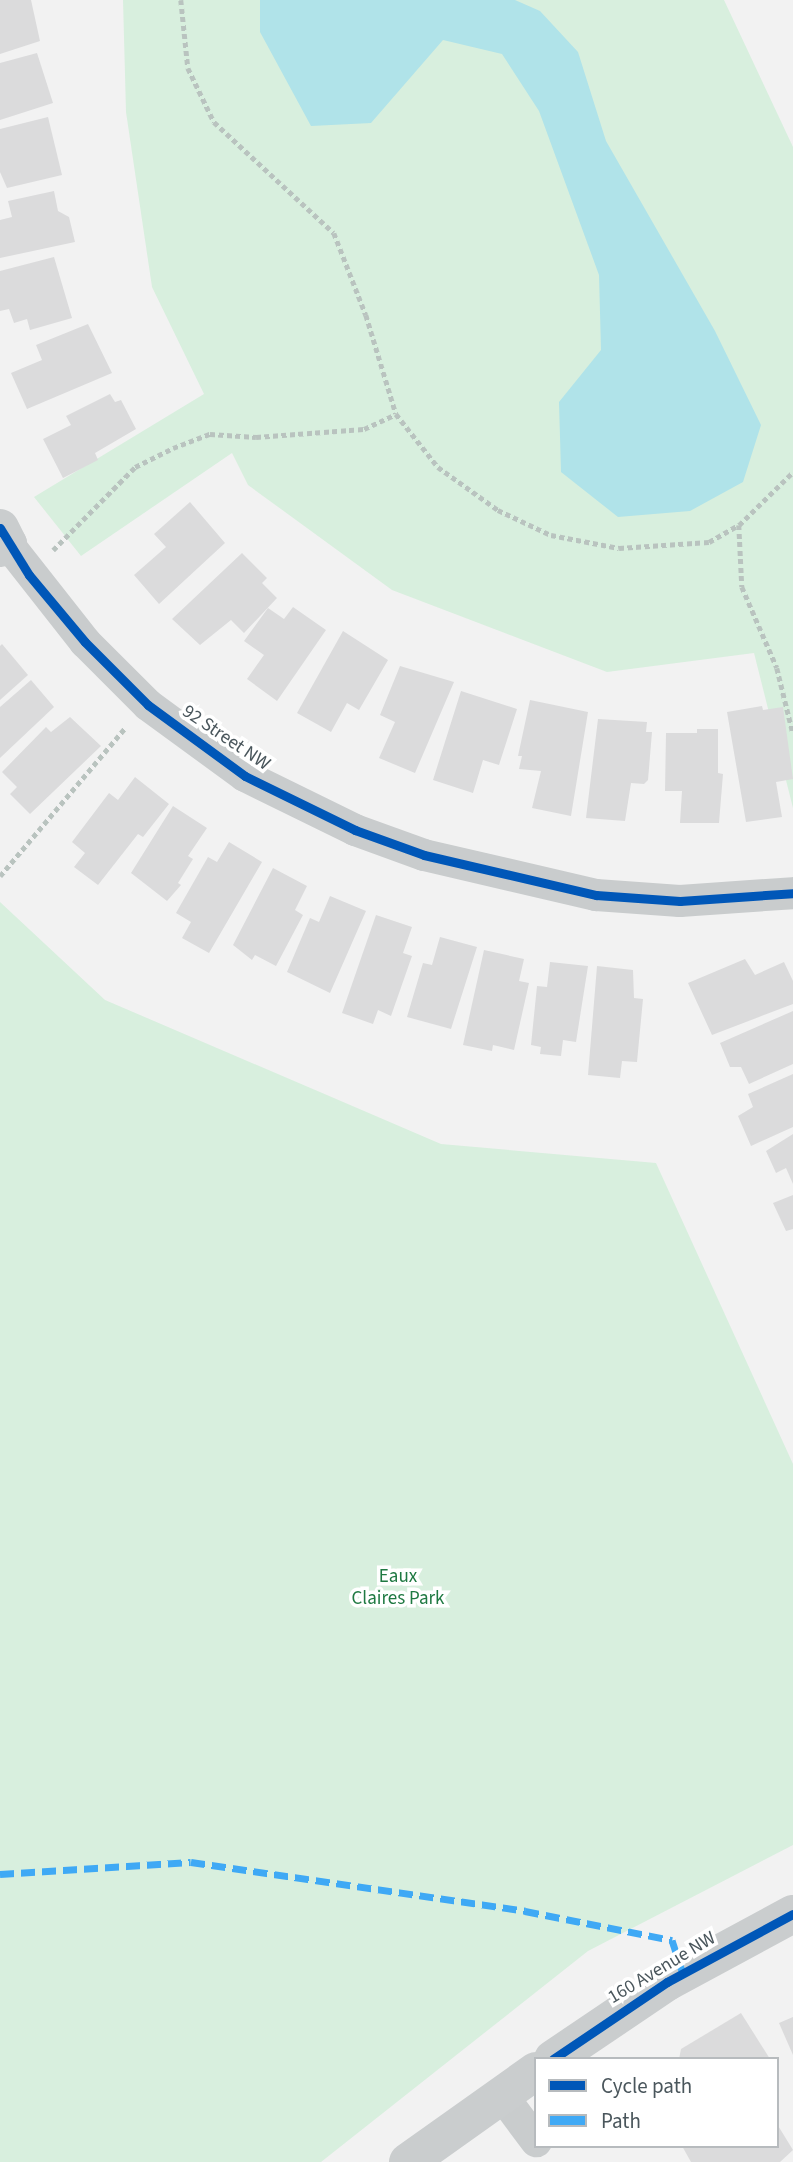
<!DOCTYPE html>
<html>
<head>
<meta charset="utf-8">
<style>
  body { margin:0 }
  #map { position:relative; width:793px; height:2162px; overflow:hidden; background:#f2f2f2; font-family:"Source Sans 3",sans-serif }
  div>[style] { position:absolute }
  .green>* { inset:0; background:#d8efde }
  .water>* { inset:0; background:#b0e3e9 }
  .building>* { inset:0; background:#dbdbdc }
  .path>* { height:4.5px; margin-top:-2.25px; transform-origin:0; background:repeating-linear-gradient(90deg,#b9c3bf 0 5px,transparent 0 8.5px) }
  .street>* { height:32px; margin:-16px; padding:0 16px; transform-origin:16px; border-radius:16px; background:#c9cccd }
  .secondary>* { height:38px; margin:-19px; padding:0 19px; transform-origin:19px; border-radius:19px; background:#cacdce }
  .quiet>* { height:7px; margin-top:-3.5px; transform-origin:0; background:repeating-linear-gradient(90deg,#3fa9f5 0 14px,transparent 0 21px) }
  .cycleway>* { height:9px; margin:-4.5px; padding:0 4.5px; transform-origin:4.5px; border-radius:4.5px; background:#0057b8 }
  span { translate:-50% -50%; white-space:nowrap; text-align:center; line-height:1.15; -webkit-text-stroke:7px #fff; paint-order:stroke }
  .street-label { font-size:19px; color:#4a565c }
  .park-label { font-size:19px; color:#1f7942 }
  .legend { position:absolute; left:534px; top:2057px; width:245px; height:91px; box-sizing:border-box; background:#fff; border:2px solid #b7bbbe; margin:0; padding:9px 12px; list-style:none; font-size:21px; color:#4a565c }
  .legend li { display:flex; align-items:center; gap:14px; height:35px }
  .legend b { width:35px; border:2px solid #b7bbbe }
</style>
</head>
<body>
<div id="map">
  <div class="green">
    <i style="clip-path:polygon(123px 0,724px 0,793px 147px,793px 808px,754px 653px,607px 672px,392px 590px,248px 485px,232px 453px,81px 556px,34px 497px,204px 394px,152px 287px,126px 112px)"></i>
    <i style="clip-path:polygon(0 902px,105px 1000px,441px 1144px,656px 1163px,793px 1464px,793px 1845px,588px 1951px,321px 2162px,0 2162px)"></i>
  </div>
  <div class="water">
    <i style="clip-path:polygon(260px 0,515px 0,540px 11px,578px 52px,606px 141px,715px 331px,761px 425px,743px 482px,690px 511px,618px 517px,561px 472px,559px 402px,601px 350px,599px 275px,539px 111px,502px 54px,443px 40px,371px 123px,311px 126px,260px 32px)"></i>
  </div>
  <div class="building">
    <i style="clip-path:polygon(0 0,31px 0,40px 41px,0 54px)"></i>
    <i style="clip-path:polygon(37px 53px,53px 103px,0 120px,0 63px)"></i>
    <i style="clip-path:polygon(48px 117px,62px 175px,7px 188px,0 172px,0 129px)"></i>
    <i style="clip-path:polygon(54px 191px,58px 211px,69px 217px,75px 242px,0 258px,0 220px,12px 217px,8px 201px)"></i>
    <i style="clip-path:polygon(54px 257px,72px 318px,30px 330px,27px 319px,14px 323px,9px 309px,0 311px,0 271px)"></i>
    <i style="clip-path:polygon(88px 324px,112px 373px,27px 409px,11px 373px,42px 360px,36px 345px)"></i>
    <i style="clip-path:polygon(110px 394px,115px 402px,121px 400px,136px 429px,95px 453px,98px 460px,63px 478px,43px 439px,71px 425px,66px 416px)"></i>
    <i style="clip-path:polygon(190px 502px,225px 543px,159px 604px,134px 575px,166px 547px,154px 534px)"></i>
    <i style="clip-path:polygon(242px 553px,267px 578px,262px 583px,277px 598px,244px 633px,231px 620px,200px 645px,172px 619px)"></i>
    <i style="clip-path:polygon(293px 607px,326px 630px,277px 701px,247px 679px,264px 655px,244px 641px,268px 608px,284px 619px)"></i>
    <i style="clip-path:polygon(343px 631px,388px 660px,359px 710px,347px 703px,331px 732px,297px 713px)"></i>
    <i style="clip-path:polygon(2px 644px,28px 675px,0 700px,0 646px)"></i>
    <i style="clip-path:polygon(400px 666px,454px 682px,415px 773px,379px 758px,395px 722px,380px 715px)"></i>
    <i style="clip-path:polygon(31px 680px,54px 707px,0 758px,0 707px)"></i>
    <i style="clip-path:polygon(461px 691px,517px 709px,499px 765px,483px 760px,473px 793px,433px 780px)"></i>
    <i style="clip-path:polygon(530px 700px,588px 712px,571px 816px,532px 808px,541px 771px,519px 769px,522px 756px,518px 756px)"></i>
    <i style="clip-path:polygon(762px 706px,763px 710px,783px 707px,793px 779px,776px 782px,782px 817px,746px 822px,727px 712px)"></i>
    <i style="clip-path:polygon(70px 717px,101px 746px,30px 814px,10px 794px,17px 787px,2px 772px,46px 727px,51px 732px)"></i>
    <i style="clip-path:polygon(598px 719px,647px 722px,646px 732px,652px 732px,648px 780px,644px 784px,631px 783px,625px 821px,586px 818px)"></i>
    <i style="clip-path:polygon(697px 729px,718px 729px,718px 773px,723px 774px,719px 823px,680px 823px,682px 791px,665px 791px,666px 733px,697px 733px)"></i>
    <i style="clip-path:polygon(135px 777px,169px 804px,143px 837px,138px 834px,98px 885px,74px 867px,85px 853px,72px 842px,109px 793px,118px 800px)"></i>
    <i style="clip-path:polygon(173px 806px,207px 828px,188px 856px,193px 859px,178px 883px,181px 885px,167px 901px,131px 873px)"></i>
    <i style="clip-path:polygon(229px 842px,262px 862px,209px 953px,182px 938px,191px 922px,176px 913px,208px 857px,217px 862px)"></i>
    <i style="clip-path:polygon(273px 868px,307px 886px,295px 910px,303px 915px,276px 966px,255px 955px,252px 960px,233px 945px)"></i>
    <i style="clip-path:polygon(330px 896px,366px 911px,330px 993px,287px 972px,310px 918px,319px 922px)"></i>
    <i style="clip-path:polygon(376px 915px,412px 927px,403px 953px,412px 956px,391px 1016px,378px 1010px,373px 1024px,342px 1013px)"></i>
    <i style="clip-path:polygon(440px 937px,477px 947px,451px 1029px,407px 1017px,423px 963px,432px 965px)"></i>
    <i style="clip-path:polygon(484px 950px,524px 959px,519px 981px,529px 983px,514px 1050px,493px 1045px,492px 1051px,463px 1045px)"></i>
    <i style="clip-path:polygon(745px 959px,755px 975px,784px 962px,793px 981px,793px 1004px,712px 1035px,688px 983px)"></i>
    <i style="clip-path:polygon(550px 962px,588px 966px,576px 1042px,563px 1040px,561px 1056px,540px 1054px,541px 1047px,531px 1045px,537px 986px,547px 987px)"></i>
    <i style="clip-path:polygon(597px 966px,633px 970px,634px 998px,643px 999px,637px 1062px,622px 1061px,620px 1078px,588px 1075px)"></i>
    <i style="clip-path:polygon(793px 1011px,793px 1064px,749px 1084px,741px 1067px,730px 1067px,720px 1043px)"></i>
    <i style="clip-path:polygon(793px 1074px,793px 1127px,751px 1146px,738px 1116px,753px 1107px,748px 1094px)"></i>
    <i style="clip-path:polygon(793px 1134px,793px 1184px,786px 1168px,776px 1173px,766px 1151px)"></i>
    <i style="clip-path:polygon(793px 1195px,793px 1229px,786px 1231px,773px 1203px)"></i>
    <i style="clip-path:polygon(741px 2013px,770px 2059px,679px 2059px,681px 2049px)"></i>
    <i style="clip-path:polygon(793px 2017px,793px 2055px,779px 2023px)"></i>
    <i style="clip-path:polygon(777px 2124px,793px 2150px,780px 2162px,691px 2162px,682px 2146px,777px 2146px)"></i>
  </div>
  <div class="path">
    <i style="left:181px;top:0;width:68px;rotate:84.1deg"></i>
    <i style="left:188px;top:68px;width:60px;rotate:64.3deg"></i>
    <i style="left:214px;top:122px;width:163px;rotate:42.8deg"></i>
    <i style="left:334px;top:233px;width:88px;rotate:68.7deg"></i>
    <i style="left:366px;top:315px;width:103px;rotate:73.1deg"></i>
    <i style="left:396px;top:414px;width:68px;rotate:51.6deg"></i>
    <i style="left:438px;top:467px;width:74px;rotate:35.6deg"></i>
    <i style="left:498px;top:510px;width:59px;rotate:25.3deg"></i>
    <i style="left:551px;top:535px;width:69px;rotate:10.8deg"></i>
    <i style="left:619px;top:548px;width:90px;rotate:-3.8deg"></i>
    <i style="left:709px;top:542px;width:34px;rotate:-30deg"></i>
    <i style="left:739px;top:525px;width:76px;rotate:-44.5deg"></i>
    <i style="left:739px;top:525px;width:62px;rotate:87.2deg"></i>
    <i style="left:742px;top:587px;width:88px;rotate:66.6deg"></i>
    <i style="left:777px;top:668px;width:67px;rotate:76.2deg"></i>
    <i style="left:53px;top:550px;width:117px;rotate:-45.3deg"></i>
    <i style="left:135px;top:467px;width:42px;rotate:-26.6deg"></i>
    <i style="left:173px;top:448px;width:40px;rotate:-21deg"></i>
    <i style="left:210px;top:434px;width:46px;rotate:3.7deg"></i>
    <i style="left:256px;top:437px;width:108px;rotate:-4.2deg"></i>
    <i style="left:364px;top:429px;width:35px;rotate:-25deg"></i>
    <i style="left:0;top:876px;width:194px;rotate:-49.8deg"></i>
  </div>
  <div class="street">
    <i style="left:8px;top:544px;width:125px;rotate:51.8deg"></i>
    <i style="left:85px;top:642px;width:89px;rotate:45deg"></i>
    <i style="left:148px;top:705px;width:120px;rotate:36.2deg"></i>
    <i style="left:245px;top:776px;width:123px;rotate:26.1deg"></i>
    <i style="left:355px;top:830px;width:73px;rotate:19.9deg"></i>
    <i style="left:424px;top:855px;width:177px;rotate:13.1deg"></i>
    <i style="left:596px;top:895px;width:84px;rotate:4.1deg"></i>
    <i style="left:680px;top:901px;width:113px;rotate:-4deg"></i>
    <i style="left:501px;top:2094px;width:59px;rotate:53.3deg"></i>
  </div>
  <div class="secondary">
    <i style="left:0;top:528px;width:18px;rotate:63deg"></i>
    <i style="left:8px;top:544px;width:9px;rotate:153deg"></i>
    <i style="left:553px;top:2059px;width:138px;rotate:-34deg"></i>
    <i style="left:667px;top:1982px;width:143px;rotate:-28.4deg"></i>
    <i style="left:408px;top:2162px;width:157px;rotate:-35.4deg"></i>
  </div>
  <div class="quiet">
    <i style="left:0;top:1874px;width:191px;rotate:-3.6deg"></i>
    <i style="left:191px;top:1862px;width:338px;rotate:8.3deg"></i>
    <i style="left:525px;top:1911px;width:150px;rotate:11.2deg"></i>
    <i style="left:672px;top:1940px;width:35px;rotate:72deg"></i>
  </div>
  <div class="cycleway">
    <i style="left:0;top:528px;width:55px;rotate:58.3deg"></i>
    <i style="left:29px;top:575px;width:87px;rotate:50.1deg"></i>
    <i style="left:85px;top:642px;width:89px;rotate:45deg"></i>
    <i style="left:148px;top:705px;width:120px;rotate:36.2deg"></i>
    <i style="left:245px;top:776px;width:123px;rotate:26.1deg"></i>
    <i style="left:355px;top:830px;width:73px;rotate:19.9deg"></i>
    <i style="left:424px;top:855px;width:177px;rotate:13.1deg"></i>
    <i style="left:596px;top:895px;width:84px;rotate:4.1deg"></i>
    <i style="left:680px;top:901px;width:113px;rotate:-4deg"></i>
    <i style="left:553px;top:2059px;width:138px;rotate:-34deg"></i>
    <i style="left:667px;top:1982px;width:143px;rotate:-28.4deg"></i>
  </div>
  <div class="street-label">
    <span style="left:226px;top:738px;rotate:34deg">92 Street NW</span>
    <span style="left:662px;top:1968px;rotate:-31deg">160 Avenue NW</span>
  </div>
  <div class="park-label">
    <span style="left:398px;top:1588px">Eaux<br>Claires Park</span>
  </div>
  <ul class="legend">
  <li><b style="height:9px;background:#0057b8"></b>Cycle path</li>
  <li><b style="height:9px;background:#3fa9f5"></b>Path</li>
  </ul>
</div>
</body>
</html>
